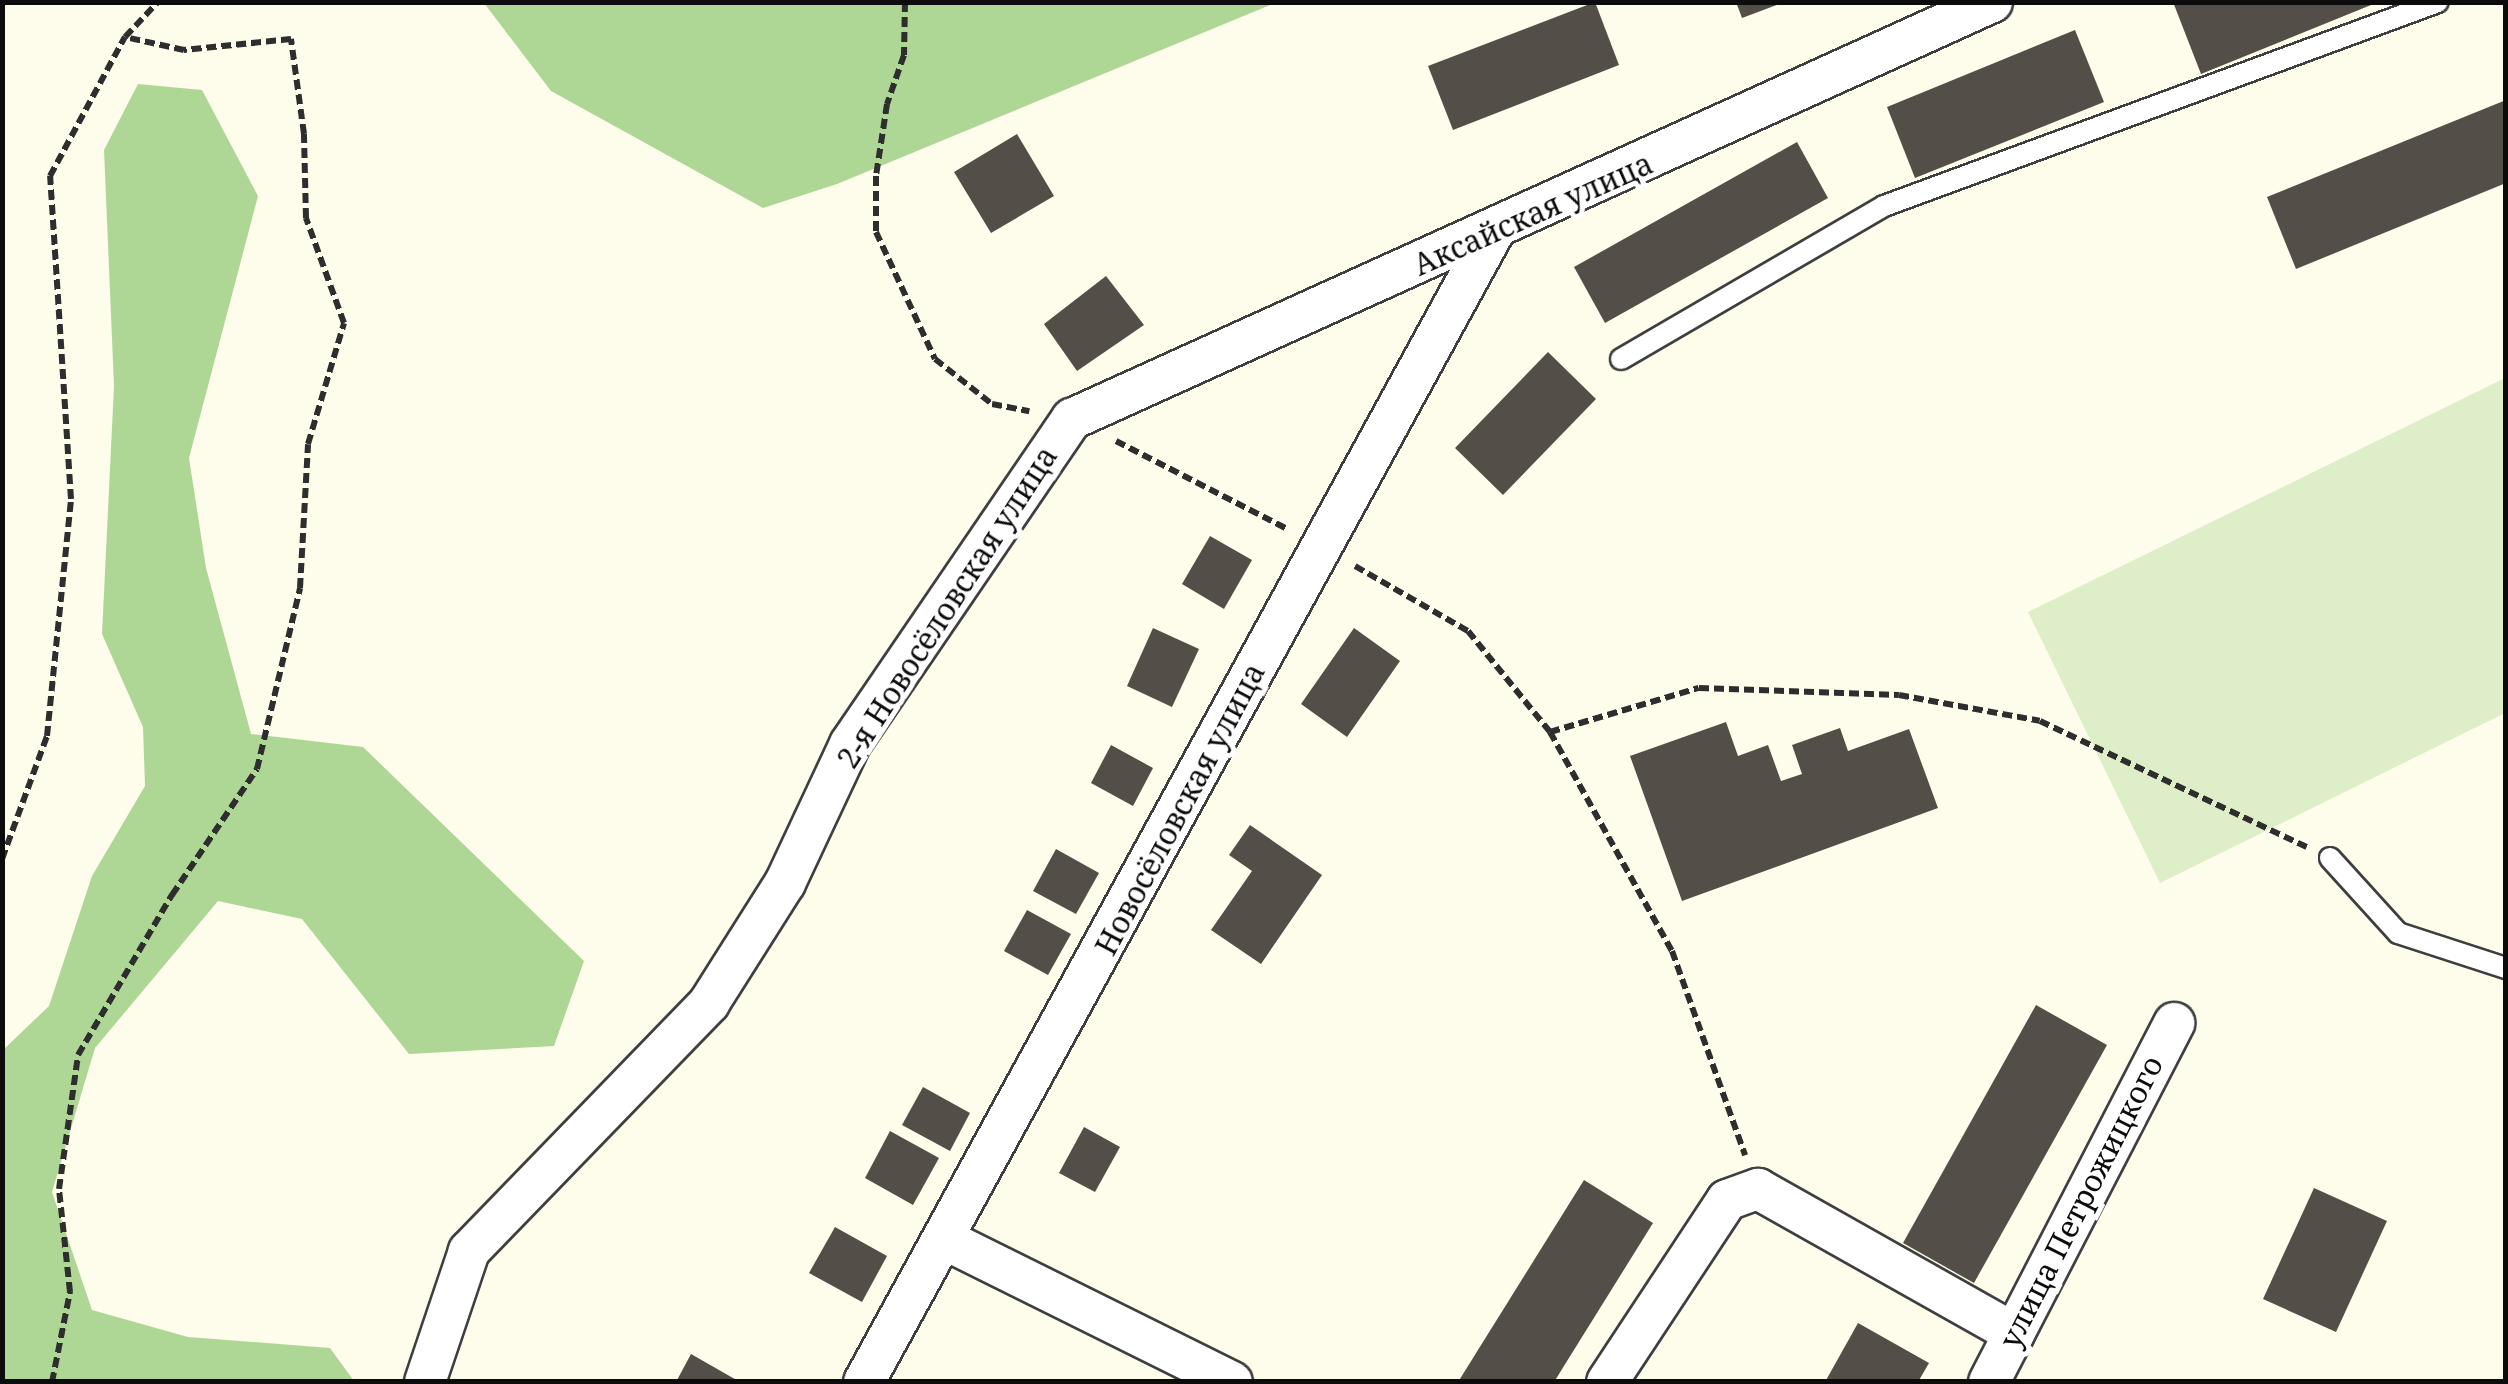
<!DOCTYPE html>
<html>
<head>
<meta charset="utf-8">
<style>
  body { margin:0 }
  #map { position:relative; width:2508px; height:1384px; overflow:hidden; background:#fefceb; font-family:"Noto Serif",serif }
  div>[style] { position:absolute }
  .forest>* { inset:0; background:#aed796 }
  .pitch>* { inset:0; background:#deeec8 }
  .building>* { inset:0; background:#544e48 }
  .path>* { height:6px; margin-top:-3px; transform-origin:0; background:repeating-linear-gradient(90deg,#2e2e2e 0 10px,transparent 0 15px) }
  .roads { filter:drop-shadow(2px 0 #3f3f3f) drop-shadow(-2px 0 #3f3f3f) drop-shadow(0 2px #3f3f3f) drop-shadow(0 -2px #3f3f3f) }
  .service>* { height:20px; margin:-10px; padding:0 10px; transform-origin:10px; border-radius:10px; background:#fff }
  .minor>* { height:40px; margin:-20px; padding:0 20px; transform-origin:20px; border-radius:20px; background:#fff }
  span { translate:-50% -50%; white-space:nowrap; text-align:center; line-height:1.15; -webkit-text-stroke:10px #fff; paint-order:stroke }
  .street-label { font-size:30px; color:#0c0c0c }
  .frame { position:absolute; inset:0; border:5px solid #0c0c0c; pointer-events:none }
</style>
</head>
<body>
<div id="map">
  <div class="forest">
    <i style="clip-path:polygon(484px 3px,484px 2px,1275px 3px,837px 184px,763px 208px,551px 91px)"></i>
    <i style="clip-path:polygon(138px 84px,202px 90px,258px 196px,189px 458px,206px 568px,251px 734px,363px 747px,584px 961px,554px 1046px,409px 1054px,302px 919px,218px 901px,95px 1048px,52px 1192px,92px 1310px,188px 1337px,330px 1348px,354px 1381px,3px 1381px,3px 1050px,49px 1006px,92px 876px,145px 786px,143px 727px,102px 634px,114px 386px,104px 150px)"></i>
  </div>
  <div class="pitch">
    <i style="clip-path:polygon(2505px 378px,2505px 713px,2160px 883px,2028px 612px)"></i>
  </div>
  <div class="building">
    <i style="clip-path:polygon(1595px 2px,1619px 65px,1453px 130px,1428px 66px)"></i>
    <i style="clip-path:polygon(1736px 2px,1782px 2px,1782px 3px,1742px 18px)"></i>
    <i style="clip-path:polygon(2173px 2px,2376px 2px,2376px 3px,2201px 74px)"></i>
    <i style="clip-path:polygon(2075px 30px,2104px 102px,1915px 178px,1887px 107px)"></i>
    <i style="clip-path:polygon(2506px 100px,2506px 183px,2296px 269px,2267px 197px)"></i>
    <i style="clip-path:polygon(1017px 134px,1054px 196px,991px 233px,954px 172px)"></i>
    <i style="clip-path:polygon(1797px 142px,1828px 198px,1605px 323px,1574px 267px)"></i>
    <i style="clip-path:polygon(1106px 276px,1144px 325px,1077px 371px,1044px 324px)"></i>
    <i style="clip-path:polygon(1548px 352px,1596px 399px,1503px 495px,1455px 448px)"></i>
    <i style="clip-path:polygon(1210px 536px,1252px 560px,1224px 609px,1182px 584px)"></i>
    <i style="clip-path:polygon(1153px 628px,1199px 649px,1172px 707px,1127px 686px)"></i>
    <i style="clip-path:polygon(1354px 628px,1400px 661px,1347px 737px,1301px 704px)"></i>
    <i style="clip-path:polygon(1726px 722px,1738px 756px,1768px 745px,1781px 781px,1802px 774px,1792px 745px,1840px 728px,1848px 751px,1909px 729px,1938px 808px,1682px 901px,1630px 756px)"></i>
    <i style="clip-path:polygon(1111px 745px,1153px 768px,1133px 806px,1091px 783px)"></i>
    <i style="clip-path:polygon(1250px 825px,1322px 875px,1261px 964px,1211px 930px,1252px 871px,1229px 855px)"></i>
    <i style="clip-path:polygon(1056px 849px,1099px 873px,1076px 914px,1033px 891px)"></i>
    <i style="clip-path:polygon(1027px 910px,1071px 934px,1048px 975px,1004px 951px)"></i>
    <i style="clip-path:polygon(2036px 1005px,2107px 1045px,1974px 1283px,1903px 1243px)"></i>
    <i style="clip-path:polygon(923px 1087px,970px 1113px,950px 1151px,902px 1125px)"></i>
    <i style="clip-path:polygon(1084px 1127px,1120px 1147px,1095px 1192px,1059px 1173px)"></i>
    <i style="clip-path:polygon(890px 1131px,939px 1158px,913px 1205px,865px 1178px)"></i>
    <i style="clip-path:polygon(1584px 1180px,1653px 1223px,1554px 1382px,1458px 1382px)"></i>
    <i style="clip-path:polygon(2314px 1188px,2387px 1221px,2336px 1332px,2263px 1299px)"></i>
    <i style="clip-path:polygon(835px 1227px,887px 1256px,862px 1302px,809px 1273px)"></i>
    <i style="clip-path:polygon(1858px 1323px,1929px 1363px,1918px 1382px,1825px 1382px)"></i>
    <i style="clip-path:polygon(691px 1354px,740px 1382px,676px 1382px)"></i>
  </div>
  <div class="path">
    <i style="left:905px;top:2px;width:53px;rotate:91.1deg"></i>
    <i style="left:904px;top:55px;width:52px;rotate:109.1deg"></i>
    <i style="left:887px;top:104px;width:73px;rotate:98.7deg"></i>
    <i style="left:876px;top:176px;width:56px;rotate:90deg"></i>
    <i style="left:876px;top:232px;width:140px;rotate:65.1deg"></i>
    <i style="left:935px;top:359px;width:73px;rotate:38.3deg"></i>
    <i style="left:992px;top:404px;width:38px;rotate:11deg"></i>
    <i style="left:1116px;top:441px;width:192px;rotate:27.2deg"></i>
    <i style="left:1355px;top:566px;width:130px;rotate:29.9deg"></i>
    <i style="left:1468px;top:631px;width:130px;rotate:50.9deg"></i>
    <i style="left:1550px;top:732px;width:251px;rotate:60.9deg"></i>
    <i style="left:1672px;top:951px;width:217px;rotate:70.3deg"></i>
    <i style="left:1550px;top:732px;width:155px;rotate:-16.5deg"></i>
    <i style="left:1699px;top:688px;width:200px;rotate:2deg"></i>
    <i style="left:1899px;top:695px;width:143px;rotate:10.4deg"></i>
    <i style="left:2040px;top:721px;width:295px;rotate:25.3deg"></i>
    <i style="left:2px;top:859px;width:131px;rotate:-69.9deg"></i>
    <i style="left:47px;top:736px;width:238px;rotate:-84.2deg"></i>
    <i style="left:71px;top:499px;width:324px;rotate:-93.7deg"></i>
    <i style="left:50px;top:176px;width:158px;rotate:-61.7deg"></i>
    <i style="left:125px;top:37px;width:48px;rotate:-46.7deg"></i>
    <i style="left:52px;top:1382px;width:92px;rotate:-78.7deg"></i>
    <i style="left:70px;top:1292px;width:104px;rotate:-96.1deg"></i>
    <i style="left:59px;top:1189px;width:135px;rotate:-81.9deg"></i>
    <i style="left:78px;top:1055px;width:186px;rotate:-59.6deg"></i>
    <i style="left:172px;top:895px;width:152px;rotate:-56deg"></i>
    <i style="left:257px;top:769px;width:186px;rotate:-76.6deg"></i>
    <i style="left:300px;top:588px;width:144px;rotate:-86.8deg"></i>
    <i style="left:308px;top:444px;width:126px;rotate:-73.4deg"></i>
    <i style="left:344px;top:323px;width:112px;rotate:-109.9deg"></i>
    <i style="left:306px;top:218px;width:84px;rotate:-91.4deg"></i>
    <i style="left:304px;top:134px;width:96px;rotate:-97.8deg"></i>
    <i style="left:291px;top:39px;width:108px;rotate:174.1deg"></i>
    <i style="left:184px;top:50px;width:60px;rotate:-167.6deg"></i>
  </div>
  <div class="roads">
    <div class="service">
      <i style="left:1621px;top:359px;width:304px;rotate:-30.2deg"></i>
      <i style="left:1884px;top:206px;width:590px;rotate:-20.22deg"></i>
      <i style="left:2330px;top:858px;width:101px;rotate:47.8deg"></i>
      <i style="left:2398px;top:933px;width:114px;rotate:18deg"></i>
    </div>
    <div class="minor">
      <i style="left:946px;top:1240px;width:319px;rotate:26.4deg"></i>
      <i style="left:425px;top:1382px;width:138px;rotate:-71.4deg"></i>
      <i style="left:469px;top:1251px;width:345px;rotate:-45.9deg"></i>
      <i style="left:709px;top:1003px;width:142px;rotate:-57.7deg"></i>
      <i style="left:785px;top:883px;width:153px;rotate:-64.9deg"></i>
      <i style="left:850px;top:744px;width:394px;rotate:-55.7deg"></i>
      <i style="left:1072px;top:419px;width:1010px;rotate:-24.38deg"></i>
      <i style="left:864px;top:1382px;width:1310px;rotate:-61.3deg"></i>
      <i style="left:1607px;top:1382px;width:218px;rotate:-56.6deg"></i>
      <i style="left:1727px;top:1200px;width:33px;rotate:-20deg"></i>
      <i style="left:1758px;top:1189px;width:294px;rotate:29.4deg"></i>
      <i style="left:1989px;top:1382px;width:404px;rotate:-62.7deg"></i>
    </div>
  </div>
  <div class="street-label">
    <span style="left:1533px;top:214px;rotate:-24deg">Аксайская улица</span>
    <span style="left:947px;top:607px;rotate:-57deg">2-я Новосёловская улица</span>
    <span style="left:1180px;top:809px;rotate:-62deg">Новосёловская улица</span>
    <span style="left:2081px;top:1202px;rotate:-63deg">улица Петрожицкого</span>
  </div>
  <div class="frame"></div>
</div>
</body>
</html>
